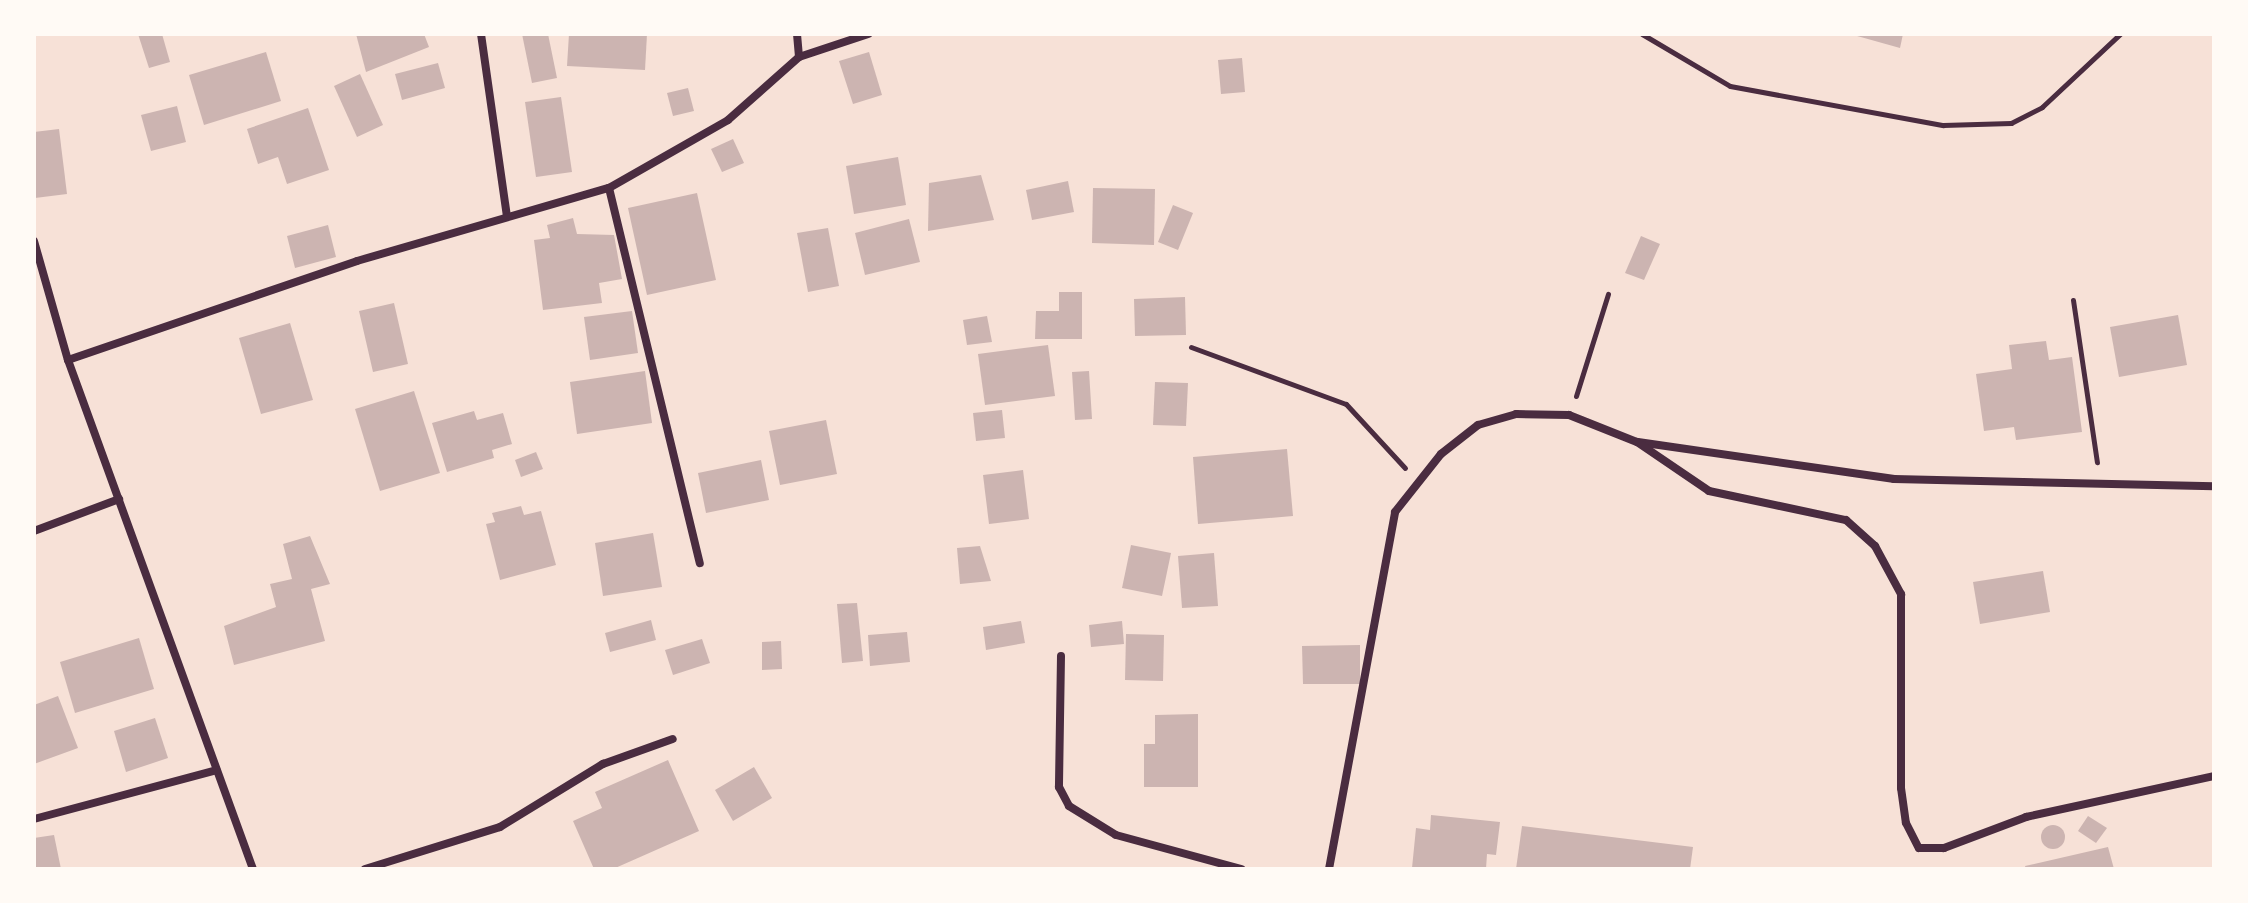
<!DOCTYPE html>
<html>
<head>
<meta charset="utf-8">
<style>
  body { margin:0 }
  #map { position:relative; width:2248px; height:903px; overflow:hidden; background:#f7e1d7; font-family:"DejaVu Sans",sans-serif }
  div>[style] { position:absolute }
  .building>* { inset:0; background:#ccb4b1 }
  .round { border-radius:50% }
  .path>* { height:5px; margin:-2.5px; padding:0 2.5px; transform-origin:2.5px; border-radius:2.5px; background:#4a2c40 }
  .minor>* { height:8px; margin:-4px; padding:0 4px; transform-origin:4px; border-radius:4px; background:#4a2c40 }
  span { translate:-50% -50%; white-space:nowrap; text-align:center; line-height:1.15; -webkit-text-stroke:8px #fffaf5; paint-order:stroke }
  .frame { position:absolute; inset:0; border:36px solid #fffaf5; pointer-events:none }
</style>
</head>
<body>
<div id="map">
  <div class="building">
    <i style="clip-path:polygon(138px 34px,162px 34px,170px 62px,149px 68px)"></i>
    <i style="clip-path:polygon(356px 34px,424px 34px,429px 47px,366px 72px)"></i>
    <i style="clip-path:polygon(522px 34px,548px 34px,557px 78px,532px 83px)"></i>
    <i style="clip-path:polygon(569px 34px,647px 34px,645px 70px,567px 66px)"></i>
    <i style="clip-path:polygon(1850px 34px,1903px 34px,1900px 48px)"></i>
    <i style="clip-path:polygon(266px 52px,281px 101px,204px 125px,189px 75px)"></i>
    <i style="clip-path:polygon(869px 52px,882px 95px,853px 104px,839px 61px)"></i>
    <i style="clip-path:polygon(1242px 58px,1245px 92px,1221px 94px,1218px 60px)"></i>
    <i style="clip-path:polygon(438px 63px,445px 88px,402px 100px,395px 74px)"></i>
    <i style="clip-path:polygon(360px 74px,383px 125px,357px 137px,334px 86px)"></i>
    <i style="clip-path:polygon(688px 88px,694px 111px,673px 116px,667px 93px)"></i>
    <i style="clip-path:polygon(561px 97px,572px 172px,536px 177px,525px 102px)"></i>
    <i style="clip-path:polygon(177px 106px,186px 142px,151px 151px,141px 115px)"></i>
    <i style="clip-path:polygon(308px 108px,329px 170px,287px 184px,278px 157px,258px 164px,247px 129px)"></i>
    <i style="clip-path:polygon(59px 129px,67px 194px,35px 198px,34px 132px)"></i>
    <i style="clip-path:polygon(733px 139px,744px 163px,722px 172px,711px 149px)"></i>
    <i style="clip-path:polygon(898px 157px,906px 205px,854px 214px,846px 166px)"></i>
    <i style="clip-path:polygon(981px 175px,994px 220px,928px 231px,929px 183px)"></i>
    <i style="clip-path:polygon(1068px 181px,1074px 212px,1032px 220px,1026px 190px)"></i>
    <i style="clip-path:polygon(1093px 188px,1155px 189px,1154px 245px,1092px 243px)"></i>
    <i style="clip-path:polygon(697px 193px,716px 280px,647px 295px,628px 208px)"></i>
    <i style="clip-path:polygon(1173px 205px,1193px 213px,1178px 250px,1158px 242px)"></i>
    <i style="clip-path:polygon(573px 218px,577px 234px,614px 235px,622px 279px,599px 283px,602px 303px,543px 310px,534px 240px,550px 238px,547px 225px)"></i>
    <i style="clip-path:polygon(909px 219px,920px 262px,865px 275px,855px 233px)"></i>
    <i style="clip-path:polygon(328px 225px,336px 257px,295px 268px,287px 236px)"></i>
    <i style="clip-path:polygon(828px 228px,839px 286px,808px 292px,797px 233px)"></i>
    <i style="clip-path:polygon(1641px 236px,1660px 244px,1644px 280px,1625px 273px)"></i>
    <i style="clip-path:polygon(1059px 292px,1082px 292px,1082px 339px,1035px 339px,1036px 311px,1059px 311px)"></i>
    <i style="clip-path:polygon(1185px 297px,1186px 335px,1135px 336px,1134px 299px)"></i>
    <i style="clip-path:polygon(394px 303px,408px 364px,373px 372px,359px 311px)"></i>
    <i style="clip-path:polygon(632px 311px,638px 353px,590px 360px,584px 317px)"></i>
    <i style="clip-path:polygon(2178px 315px,2187px 365px,2119px 377px,2110px 327px)"></i>
    <i style="clip-path:polygon(987px 316px,992px 342px,967px 345px,963px 320px)"></i>
    <i style="clip-path:polygon(290px 323px,313px 400px,261px 414px,239px 338px)"></i>
    <i style="clip-path:polygon(2046px 341px,2049px 360px,2072px 357px,2082px 432px,2016px 440px,2014px 427px,1984px 431px,1976px 374px,2012px 369px,2009px 345px)"></i>
    <i style="clip-path:polygon(1048px 345px,1055px 396px,985px 405px,978px 354px)"></i>
    <i style="clip-path:polygon(645px 371px,652px 423px,577px 434px,570px 382px)"></i>
    <i style="clip-path:polygon(1089px 371px,1092px 419px,1075px 420px,1072px 372px)"></i>
    <i style="clip-path:polygon(1155px 382px,1188px 383px,1186px 426px,1153px 425px)"></i>
    <i style="clip-path:polygon(414px 391px,440px 473px,380px 491px,355px 409px)"></i>
    <i style="clip-path:polygon(1002px 410px,1005px 438px,976px 441px,973px 413px)"></i>
    <i style="clip-path:polygon(474px 411px,477px 420px,503px 413px,512px 444px,492px 450px,494px 458px,447px 472px,432px 423px)"></i>
    <i style="clip-path:polygon(826px 420px,837px 474px,780px 485px,769px 431px)"></i>
    <i style="clip-path:polygon(1287px 449px,1293px 516px,1198px 524px,1193px 457px)"></i>
    <i style="clip-path:polygon(536px 452px,543px 469px,521px 477px,515px 460px)"></i>
    <i style="clip-path:polygon(761px 460px,769px 500px,706px 513px,698px 473px)"></i>
    <i style="clip-path:polygon(1023px 470px,1029px 519px,989px 524px,983px 475px)"></i>
    <i style="clip-path:polygon(521px 506px,524px 515px,541px 511px,556px 565px,500px 580px,486px 524px,495px 522px,492px 513px)"></i>
    <i style="clip-path:polygon(653px 533px,662px 587px,603px 596px,595px 543px)"></i>
    <i style="clip-path:polygon(310px 536px,330px 584px,311px 589px,325px 641px,234px 665px,224px 626px,276px 607px,270px 584px,292px 579px,283px 544px)"></i>
    <i style="clip-path:polygon(1131px 545px,1171px 553px,1162px 596px,1122px 588px)"></i>
    <i style="clip-path:polygon(980px 546px,991px 581px,960px 584px,957px 548px)"></i>
    <i style="clip-path:polygon(1214px 553px,1218px 606px,1182px 608px,1178px 556px)"></i>
    <i style="clip-path:polygon(2043px 571px,2050px 612px,1980px 624px,1973px 582px)"></i>
    <i style="clip-path:polygon(857px 603px,863px 661px,842px 663px,837px 604px)"></i>
    <i style="clip-path:polygon(651px 620px,656px 640px,610px 652px,605px 633px)"></i>
    <i style="clip-path:polygon(1021px 621px,1025px 643px,986px 650px,983px 627px)"></i>
    <i style="clip-path:polygon(1122px 621px,1124px 644px,1091px 647px,1089px 625px)"></i>
    <i style="clip-path:polygon(907px 632px,910px 662px,870px 666px,868px 635px)"></i>
    <i style="clip-path:polygon(1126px 634px,1164px 635px,1163px 681px,1125px 680px)"></i>
    <i style="clip-path:polygon(139px 638px,154px 689px,75px 713px,60px 662px)"></i>
    <i style="clip-path:polygon(702px 639px,710px 663px,673px 675px,665px 650px)"></i>
    <i style="clip-path:polygon(781px 641px,782px 669px,762px 670px,762px 642px)"></i>
    <i style="clip-path:polygon(1360px 645px,1360px 684px,1303px 684px,1302px 646px)"></i>
    <i style="clip-path:polygon(58px 696px,78px 748px,34px 764px,34px 705px)"></i>
    <i style="clip-path:polygon(1198px 714px,1198px 787px,1144px 787px,1144px 744px,1155px 744px,1155px 715px)"></i>
    <i style="clip-path:polygon(155px 718px,168px 758px,126px 772px,114px 731px)"></i>
    <i style="clip-path:polygon(668px 760px,699px 831px,613px 869px,594px 869px,573px 821px,602px 808px,595px 792px)"></i>
    <i style="clip-path:polygon(754px 767px,772px 798px,733px 821px,715px 790px)"></i>
    <i style="clip-path:polygon(1431px 815px,1500px 822px,1496px 855px,1487px 854px,1486px 869px,1412px 868px,1416px 828px,1430px 830px)"></i>
    <i style="clip-path:polygon(2088px 816px,2107px 828px,2096px 843px,2078px 831px)"></i>
    <i class="round" style="left:2041px;top:825px;width:24px;height:24px"></i>
    <i style="clip-path:polygon(1522px 826px,1693px 847px,1690px 869px,1516px 869px)"></i>
    <i style="clip-path:polygon(54px 835px,61px 869px,34px 869px,34px 838px)"></i>
    <i style="clip-path:polygon(2108px 847px,2114px 869px,2026px 869px,2025px 866px)"></i>
  </div>
  <div class="path">
    <i style="left:1642px;top:34px;width:102px;rotate:30.6deg"></i>
    <i style="left:1730px;top:86px;width:217px;rotate:10.4deg"></i>
    <i style="left:1943px;top:125px;width:68px;rotate:-1.7deg"></i>
    <i style="left:2011px;top:123px;width:35px;rotate:-27deg"></i>
    <i style="left:2042px;top:107px;width:107px;rotate:-43.1deg"></i>
    <i style="left:2073px;top:300px;width:164px;rotate:81.6deg"></i>
    <i style="left:1191px;top:347px;width:165px;rotate:20.2deg"></i>
    <i style="left:1346px;top:404px;width:87px;rotate:47.3deg"></i>
    <i style="left:1576px;top:396px;width:107px;rotate:-72.6deg"></i>
  </div>
  <div class="minor">
    <i style="left:481px;top:34px;width:184px;rotate:81.9deg"></i>
    <i style="left:797px;top:34px;width:23px;rotate:85deg"></i>
    <i style="left:609px;top:188px;width:386px;rotate:76.4deg"></i>
    <i style="left:34px;top:241px;width:124px;rotate:74.1deg"></i>
    <i style="left:68px;top:360px;width:542px;rotate:70.03deg"></i>
    <i style="left:68px;top:360px;width:305px;rotate:-18.9deg"></i>
    <i style="left:357px;top:261px;width:262px;rotate:-16.2deg"></i>
    <i style="left:609px;top:188px;width:137px;rotate:-29.7deg"></i>
    <i style="left:728px;top:120px;width:95px;rotate:-41.6deg"></i>
    <i style="left:799px;top:57px;width:73px;rotate:-18.4deg"></i>
    <i style="left:1638px;top:442px;width:259px;rotate:8.2deg"></i>
    <i style="left:1894px;top:479px;width:320px;rotate:1.3deg"></i>
    <i style="left:34px;top:531px;width:91px;rotate:-20.6deg"></i>
    <i style="left:1061px;top:656px;width:131px;rotate:90.9deg"></i>
    <i style="left:1059px;top:787px;width:21px;rotate:62deg"></i>
    <i style="left:1069px;top:806px;width:55px;rotate:31.7deg"></i>
    <i style="left:1116px;top:835px;width:130px;rotate:15.2deg"></i>
    <i style="left:34px;top:819px;width:189px;rotate:-15deg"></i>
    <i style="left:365px;top:869px;width:141px;rotate:-17.3deg"></i>
    <i style="left:500px;top:827px;width:121px;rotate:-31.5deg"></i>
    <i style="left:603px;top:764px;width:74px;rotate:-19.7deg"></i>
    <i style="left:1329px;top:869px;width:363px;rotate:-79.5deg"></i>
    <i style="left:1395px;top:512px;width:74px;rotate:-51.6deg"></i>
    <i style="left:1441px;top:454px;width:47px;rotate:-38.1deg"></i>
    <i style="left:1478px;top:425px;width:40px;rotate:-16deg"></i>
    <i style="left:1516px;top:414px;width:53px;rotate:1.1deg"></i>
    <i style="left:1569px;top:415px;width:73px;rotate:21.7deg"></i>
    <i style="left:1637px;top:442px;width:87px;rotate:34.2deg"></i>
    <i style="left:1709px;top:491px;width:140px;rotate:12deg"></i>
    <i style="left:1846px;top:520px;width:39px;rotate:42deg"></i>
    <i style="left:1875px;top:546px;width:55px;rotate:61.6deg"></i>
    <i style="left:1901px;top:594px;width:194px;rotate:90deg"></i>
    <i style="left:1901px;top:788px;width:35px;rotate:82deg"></i>
    <i style="left:1906px;top:823px;width:28px;rotate:63deg"></i>
    <i style="left:1919px;top:848px;width:25px"></i>
    <i style="left:1944px;top:848px;width:88px;rotate:-20.7deg"></i>
    <i style="left:2026px;top:817px;width:192px;rotate:-12.3deg"></i>
  </div>
  <div class="frame"></div>
</div>
</body>
</html>
